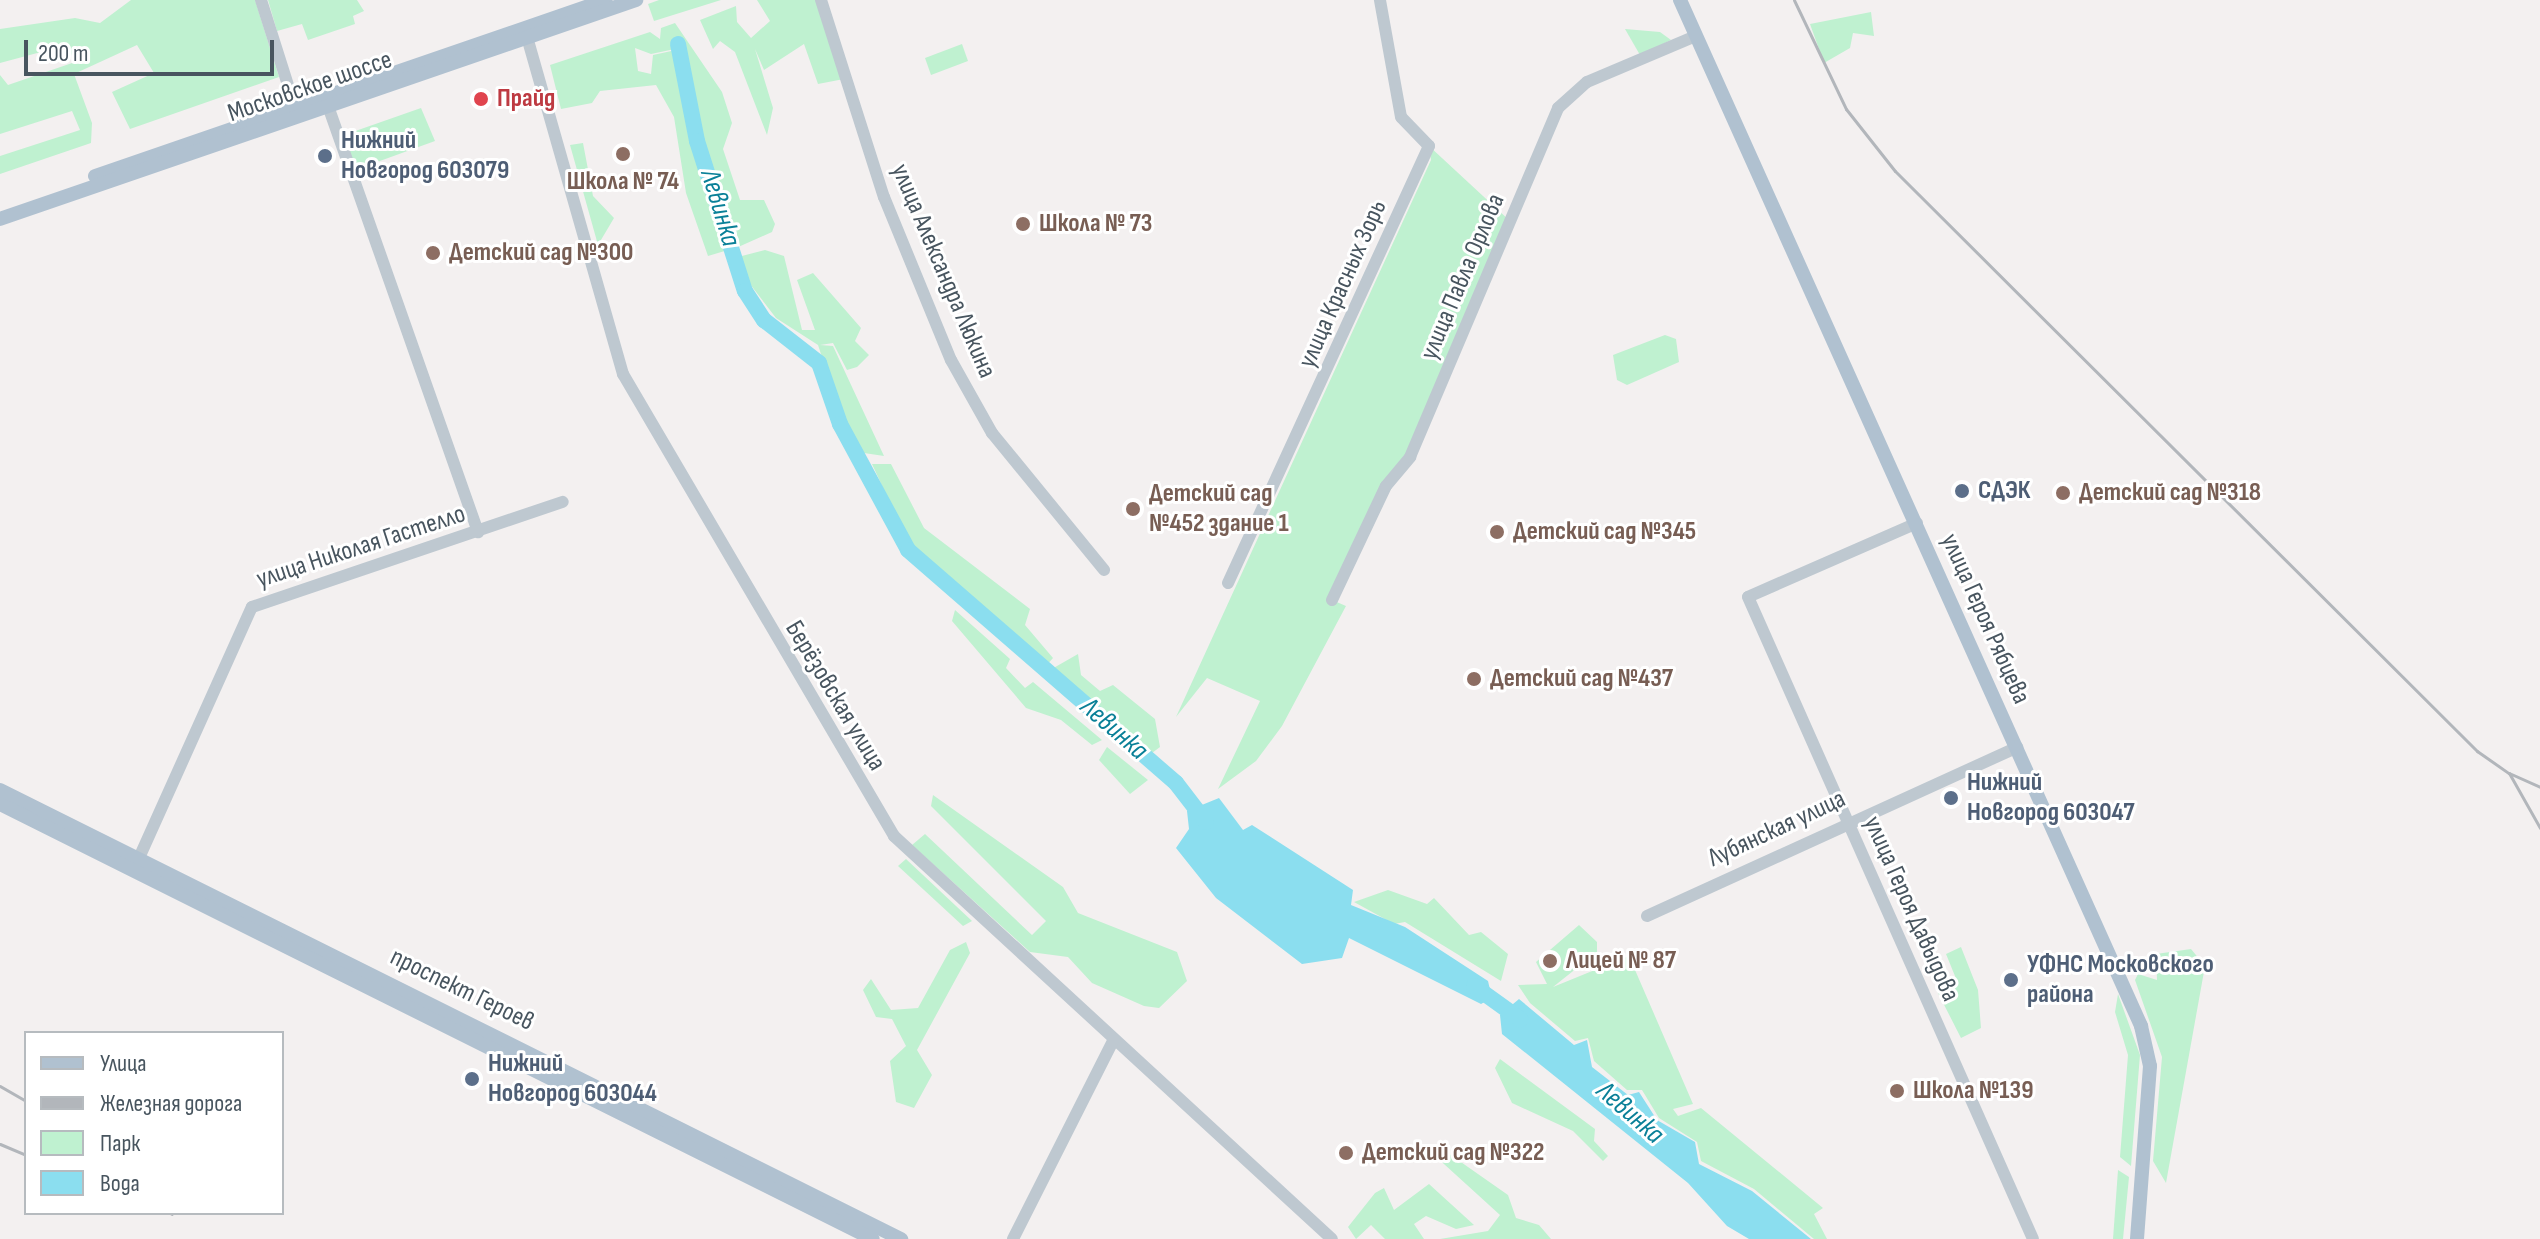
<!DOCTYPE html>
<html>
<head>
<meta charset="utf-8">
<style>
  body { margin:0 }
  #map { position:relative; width:2540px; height:1239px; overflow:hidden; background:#f3f0f0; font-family:"Sofia Sans Condensed",sans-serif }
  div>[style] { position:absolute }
  .green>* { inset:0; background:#bff1d0 }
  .water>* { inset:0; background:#8bdeef }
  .river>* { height:16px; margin:-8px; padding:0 8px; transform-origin:8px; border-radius:8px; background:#8bdeef }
  .minor>* { height:12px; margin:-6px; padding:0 6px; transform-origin:6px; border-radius:6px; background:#bec8d0 }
  .major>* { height:14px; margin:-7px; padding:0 7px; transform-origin:7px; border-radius:7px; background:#b0c1d0 }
  .rail>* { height:3px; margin:-1.5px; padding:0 1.5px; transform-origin:1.5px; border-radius:1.5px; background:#b2b6bb }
  .dots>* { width:22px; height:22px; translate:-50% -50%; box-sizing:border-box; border:4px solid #fff; border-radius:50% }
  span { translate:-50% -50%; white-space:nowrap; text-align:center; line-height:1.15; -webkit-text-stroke:6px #fff; paint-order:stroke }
  .street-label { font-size:26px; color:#48555f }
  .health-label { font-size:26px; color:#be3a42; font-weight:700 }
  .left { translate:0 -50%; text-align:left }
  .service-label { font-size:26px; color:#4e5e75; font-weight:700 }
  .education-label { font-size:26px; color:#785e54; font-weight:700 }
  .water-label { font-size:28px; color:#0a8098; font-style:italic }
  .legend { position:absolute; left:24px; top:1031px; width:260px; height:184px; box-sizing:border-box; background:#fff; border:2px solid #b6bbbf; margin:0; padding:10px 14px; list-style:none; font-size:24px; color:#48555f }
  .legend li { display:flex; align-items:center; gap:16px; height:40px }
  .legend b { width:40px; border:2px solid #b6bbbf }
  .scale { position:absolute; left:24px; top:40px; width:250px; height:36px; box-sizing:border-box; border:4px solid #48555f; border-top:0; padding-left:10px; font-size:24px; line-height:28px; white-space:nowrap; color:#48555f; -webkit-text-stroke:6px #fff; paint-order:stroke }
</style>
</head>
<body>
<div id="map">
  <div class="green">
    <i style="clip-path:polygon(131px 0,255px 0,279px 77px,130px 129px,112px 92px,154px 73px,137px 45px,74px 74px,92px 123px,91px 143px,0 174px,0 156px,80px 130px,72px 111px,0 134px,0 75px,8px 85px,75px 62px,67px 45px,0 63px,0 29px,75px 18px,100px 23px)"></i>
    <i style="clip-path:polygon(268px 0,357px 0,364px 11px,353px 16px,355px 24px,308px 40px,302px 24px,277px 31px)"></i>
    <i style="clip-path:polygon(659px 0,721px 0,654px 21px,648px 4px)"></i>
    <i style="clip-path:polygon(757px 0,817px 0,844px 79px,818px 84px,804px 44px,764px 70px,755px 49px,773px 108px,767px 135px,735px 52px,720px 41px,713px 49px,700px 20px,736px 6px,737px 22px,751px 38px,770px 21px)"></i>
    <i style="clip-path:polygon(1871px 12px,1874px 36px,1853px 33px,1850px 48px,1824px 63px,1810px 24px)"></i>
    <i style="clip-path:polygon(675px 23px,722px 92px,732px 123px,723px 149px,740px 200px,764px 200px,775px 224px,772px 232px,736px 248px,700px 140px,683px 52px,675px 49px,651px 54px,635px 48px,638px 71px,651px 74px,653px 55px,676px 50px,694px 142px,728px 250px,708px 256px,686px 193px,674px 117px,656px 85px,600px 91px,592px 103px,561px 109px,550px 65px,650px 32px,660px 39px,661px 28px)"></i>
    <i style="clip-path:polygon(1625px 29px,1660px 32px,1671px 40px,1640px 55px)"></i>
    <i style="clip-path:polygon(962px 44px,968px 61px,931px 75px,925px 58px)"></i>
    <i style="clip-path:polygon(421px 108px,435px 141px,355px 170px,344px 135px)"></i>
    <i style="clip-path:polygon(583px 143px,593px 196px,614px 218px,598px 245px,570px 145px)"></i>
    <i style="clip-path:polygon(1429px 146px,1510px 221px,1410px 457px,1386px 486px,1332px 600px,1346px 606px,1282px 726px,1256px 761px,1218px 789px,1260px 701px,1207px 678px,1176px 717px,1431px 160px)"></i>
    <i style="clip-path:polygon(765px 250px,784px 256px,802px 330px,815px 330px,797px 280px,813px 273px,861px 328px,855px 341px,869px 355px,857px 367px,847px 370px,833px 343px,820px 345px,833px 346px,884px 456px,864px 453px,843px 421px,818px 345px,776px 318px,743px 275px,738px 257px)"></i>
    <i style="clip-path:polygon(1665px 335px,1676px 339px,1679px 362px,1627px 385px,1617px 380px,1613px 355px)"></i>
    <i style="clip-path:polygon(872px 464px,891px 464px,924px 528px,1030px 609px,1025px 625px,1053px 658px,1046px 666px,911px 548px)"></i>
    <i style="clip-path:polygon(955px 610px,1010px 659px,1006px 668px,1025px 688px,1033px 682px,1102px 740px,1092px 745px,1061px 720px,1026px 708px,952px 621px)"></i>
    <i style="clip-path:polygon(1078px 654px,1081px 675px,1100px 691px,1113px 685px,1155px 719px,1160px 747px,1152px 753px,1050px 670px)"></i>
    <i style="clip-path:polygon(1107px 747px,1148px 780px,1130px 794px,1099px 760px)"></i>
    <i style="clip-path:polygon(933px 795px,1063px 887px,1078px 913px,1177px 952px,1187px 981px,1159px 1008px,1144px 1006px,1092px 983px,1068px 957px,1030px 952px,912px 845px,925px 834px,1032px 935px,1046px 921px,931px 806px)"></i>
    <i style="clip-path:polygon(906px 859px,972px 921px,963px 926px,898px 866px)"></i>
    <i style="clip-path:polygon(1388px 890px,1427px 904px,1434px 898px,1469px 935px,1481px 932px,1508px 954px,1501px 981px,1405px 922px,1394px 924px,1354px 902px)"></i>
    <i style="clip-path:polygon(1579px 925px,1597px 942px,1597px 952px,1553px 987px,1629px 956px,1693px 1104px,1673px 1109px,1678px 1116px,1701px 1108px,1823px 1208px,1814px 1214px,1827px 1239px,1814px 1239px,1754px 1189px,1701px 1161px,1697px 1142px,1659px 1118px,1642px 1090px,1627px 1090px,1594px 1061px,1588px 1038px,1575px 1041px,1530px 1003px,1518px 985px,1547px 984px,1536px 962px)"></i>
    <i style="clip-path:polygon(966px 942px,970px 953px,917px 1050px,932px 1075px,914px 1108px,896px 1102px,890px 1061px,906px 1046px,892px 1019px,876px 1017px,863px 990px,871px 979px,891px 1010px,918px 1008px,950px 950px)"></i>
    <i style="clip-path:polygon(1961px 947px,1978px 990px,1981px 1028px,1961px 1038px,1936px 989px,1957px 981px,1946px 954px)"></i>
    <i style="clip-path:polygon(2191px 949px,2205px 966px,2166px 1183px,2153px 1161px,2162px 1057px,2135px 980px,2138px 974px,2157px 980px,2156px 954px)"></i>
    <i style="clip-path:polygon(2118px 994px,2140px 1055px,2131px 1166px,2120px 1157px,2128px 1055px,2115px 1012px)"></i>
    <i style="clip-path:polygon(1500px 1059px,1595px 1129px,1594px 1141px,1608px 1156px,1603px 1161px,1573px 1131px,1512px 1103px,1495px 1068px)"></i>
    <i style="clip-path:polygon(1438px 1146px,1508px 1195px,1516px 1218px,1539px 1225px,1551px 1239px,1440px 1239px,1488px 1231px,1500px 1215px,1433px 1154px)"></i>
    <i style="clip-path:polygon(2118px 1170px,2129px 1177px,2123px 1239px,2113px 1239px)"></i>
    <i style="clip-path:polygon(1429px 1184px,1474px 1225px,1456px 1229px,1426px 1216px,1414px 1224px,1424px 1239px,1385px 1239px,1371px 1225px,1356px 1239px,1348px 1227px,1375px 1193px,1384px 1188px,1394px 1210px)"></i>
  </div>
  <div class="water">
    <i style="clip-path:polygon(1219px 798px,1243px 830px,1252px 825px,1353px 890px,1351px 905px,1405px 927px,1488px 981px,1492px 998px,1481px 1004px,1349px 938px,1342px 958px,1302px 964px,1216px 898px,1176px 848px,1189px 829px,1187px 811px)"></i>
    <i style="clip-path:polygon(1519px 999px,1574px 1045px,1587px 1040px,1592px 1067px,1628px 1095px,1639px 1092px,1657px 1120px,1695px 1142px,1699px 1164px,1752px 1191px,1811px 1239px,1749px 1239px,1727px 1226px,1688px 1183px,1502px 1034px,1500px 1015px)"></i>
  </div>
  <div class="river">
    <i style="left:678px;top:44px;width:99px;rotate:78.9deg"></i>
    <i style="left:697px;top:141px;width:157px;rotate:72.3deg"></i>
    <i style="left:745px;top:291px;width:35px;rotate:57deg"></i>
    <i style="left:764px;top:320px;width:70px;rotate:38deg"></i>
    <i style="left:819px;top:363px;width:65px;rotate:71deg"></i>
    <i style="left:840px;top:424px;width:143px;rotate:61.6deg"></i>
    <i style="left:908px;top:550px;width:355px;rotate:41deg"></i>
    <i style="left:1176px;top:783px;width:49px;rotate:52.4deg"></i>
    <i style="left:1474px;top:986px;width:57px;rotate:35.7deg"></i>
  </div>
  <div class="minor">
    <i style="left:261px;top:0;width:112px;rotate:72.4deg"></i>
    <i style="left:821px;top:0;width:207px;rotate:72.3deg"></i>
    <i style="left:884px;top:197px;width:176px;rotate:67.7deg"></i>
    <i style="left:951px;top:360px;width:84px;rotate:60.7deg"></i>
    <i style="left:992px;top:433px;width:177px;rotate:50.7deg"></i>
    <i style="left:525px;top:30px;width:358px;rotate:74.1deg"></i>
    <i style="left:623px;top:374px;width:536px;rotate:59.6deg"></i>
    <i style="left:894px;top:836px;width:595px;rotate:42.62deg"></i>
    <i style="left:328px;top:106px;width:452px;rotate:70.6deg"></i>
    <i style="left:1917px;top:523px;width:184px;rotate:156.4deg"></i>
    <i style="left:1748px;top:597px;width:702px;rotate:66.06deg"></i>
    <i style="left:1228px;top:583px;width:481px;rotate:-65.3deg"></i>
    <i style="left:1429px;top:146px;width:40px;rotate:-134deg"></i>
    <i style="left:1401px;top:117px;width:119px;rotate:-100.2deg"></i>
    <i style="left:1332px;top:600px;width:126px;rotate:-64.7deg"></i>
    <i style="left:1386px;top:486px;width:38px;rotate:-50deg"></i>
    <i style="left:1410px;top:457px;width:379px;rotate:-67deg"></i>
    <i style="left:1558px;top:108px;width:39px;rotate:-42deg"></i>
    <i style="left:1587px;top:82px;width:118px;rotate:-22.9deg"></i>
    <i style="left:139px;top:858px;width:275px;rotate:-65.8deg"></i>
    <i style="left:252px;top:607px;width:328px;rotate:-18.7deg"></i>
    <i style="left:1647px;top:916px;width:407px;rotate:-24.5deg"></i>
    <i style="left:1013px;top:1239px;width:224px;rotate:-63.2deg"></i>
  </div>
  <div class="major">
    <i style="left:1680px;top:0;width:1125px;rotate:65.8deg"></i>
    <i style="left:2141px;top:1026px;width:41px;rotate:77.3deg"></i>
    <i style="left:2150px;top:1066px;width:173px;rotate:94.3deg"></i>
    <i style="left:95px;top:176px;width:540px;rotate:-19deg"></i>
    <i style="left:0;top:219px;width:673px;rotate:-19deg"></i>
    <i style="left:0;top:790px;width:1007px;rotate:26.49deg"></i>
    <i style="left:0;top:804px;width:975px;rotate:26.49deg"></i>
  </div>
  <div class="rail">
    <i style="left:1794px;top:0;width:121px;rotate:64.5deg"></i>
    <i style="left:1846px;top:109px;width:79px;rotate:51.7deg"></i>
    <i style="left:1895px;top:171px;width:822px;rotate:44.9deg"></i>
    <i style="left:2477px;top:751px;width:39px;rotate:35deg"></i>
    <i style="left:2509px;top:773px;width:63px;rotate:60.6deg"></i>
    <i style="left:2509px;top:773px;width:34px;rotate:24deg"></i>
    <i style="left:0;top:1086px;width:30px;rotate:30deg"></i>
    <i style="left:0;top:1144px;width:28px;rotate:23deg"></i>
    <i style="left:170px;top:1213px;width:2px;rotate:27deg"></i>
  </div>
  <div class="dots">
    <i style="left:481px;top:99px;background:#e0444e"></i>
    <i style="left:623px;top:154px;background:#8d6e63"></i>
    <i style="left:325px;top:156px;background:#5c6f8a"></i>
    <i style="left:1023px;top:224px;background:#8d6e63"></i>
    <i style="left:433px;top:253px;background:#8d6e63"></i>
    <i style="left:1962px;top:491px;background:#5c6f8a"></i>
    <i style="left:2063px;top:493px;background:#8d6e63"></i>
    <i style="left:1133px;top:509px;background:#8d6e63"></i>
    <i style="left:1497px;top:532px;background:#8d6e63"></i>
    <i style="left:1474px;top:679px;background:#8d6e63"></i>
    <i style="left:1951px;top:798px;background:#5c6f8a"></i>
    <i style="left:1550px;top:961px;background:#8d6e63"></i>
    <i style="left:2011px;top:980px;background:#5c6f8a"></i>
    <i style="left:472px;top:1079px;background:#5c6f8a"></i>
    <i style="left:1897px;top:1091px;background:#8d6e63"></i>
    <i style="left:1346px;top:1153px;background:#8d6e63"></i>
  </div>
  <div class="street-label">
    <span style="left:310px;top:87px;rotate:-19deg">Московское шоссе</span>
    <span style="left:943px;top:271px;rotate:67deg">улица Александра Люкина</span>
    <span style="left:1463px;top:277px;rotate:-67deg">улица Павла Орлова</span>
    <span style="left:1343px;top:284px;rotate:-66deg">улица Красных Зорь</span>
    <span style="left:361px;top:547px;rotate:-18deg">улица Николая Гастелло</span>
    <span style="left:1985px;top:619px;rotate:66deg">улица Героя Рябцева</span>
    <span style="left:835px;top:696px;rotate:59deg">Берёзовская улица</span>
    <span style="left:1777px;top:829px;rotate:-25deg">Лубянская улица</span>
    <span style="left:1911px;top:909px;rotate:66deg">улица Героя Давыдова</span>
    <span style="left:462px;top:990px;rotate:26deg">проспект Героев</span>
  </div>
  <div class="health-label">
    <span class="left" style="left:497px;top:99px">Прайд</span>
  </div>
  <div class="service-label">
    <span class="left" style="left:341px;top:156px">Нижний<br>Новгород 603079</span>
    <span class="left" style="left:1978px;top:491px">СДЭК</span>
    <span class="left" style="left:1967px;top:798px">Нижний<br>Новгород 603047</span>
    <span class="left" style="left:2027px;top:980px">УФНС Московского<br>района</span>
    <span class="left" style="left:488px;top:1079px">Нижний<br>Новгород 603044</span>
  </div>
  <div class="education-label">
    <span style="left:623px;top:182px">Школа № 74</span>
    <span class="left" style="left:1039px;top:224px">Школа № 73</span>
    <span class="left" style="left:449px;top:253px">Детский сад №300</span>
    <span class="left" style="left:2079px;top:493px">Детский сад №318</span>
    <span class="left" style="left:1149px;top:509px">Детский сад<br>№452 здание 1</span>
    <span class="left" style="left:1513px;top:532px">Детский сад №345</span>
    <span class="left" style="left:1490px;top:679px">Детский сад №437</span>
    <span class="left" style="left:1566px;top:961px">Лицей № 87</span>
    <span class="left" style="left:1913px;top:1091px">Школа №139</span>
    <span class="left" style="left:1362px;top:1153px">Детский сад №322</span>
  </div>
  <div class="water-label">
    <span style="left:720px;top:208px;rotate:73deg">Левинка</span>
    <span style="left:1114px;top:729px;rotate:41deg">Левинка</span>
    <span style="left:1630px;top:1113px;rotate:41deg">Левинка</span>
  </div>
  <ul class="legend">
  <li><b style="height:10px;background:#b0c1d0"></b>Улица</li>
  <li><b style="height:10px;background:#b2b6bb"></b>Железная дорога</li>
  <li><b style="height:22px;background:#bff1d0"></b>Парк</li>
  <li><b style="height:22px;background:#8bdeef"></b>Вода</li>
  </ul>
  <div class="scale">200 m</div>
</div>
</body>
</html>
